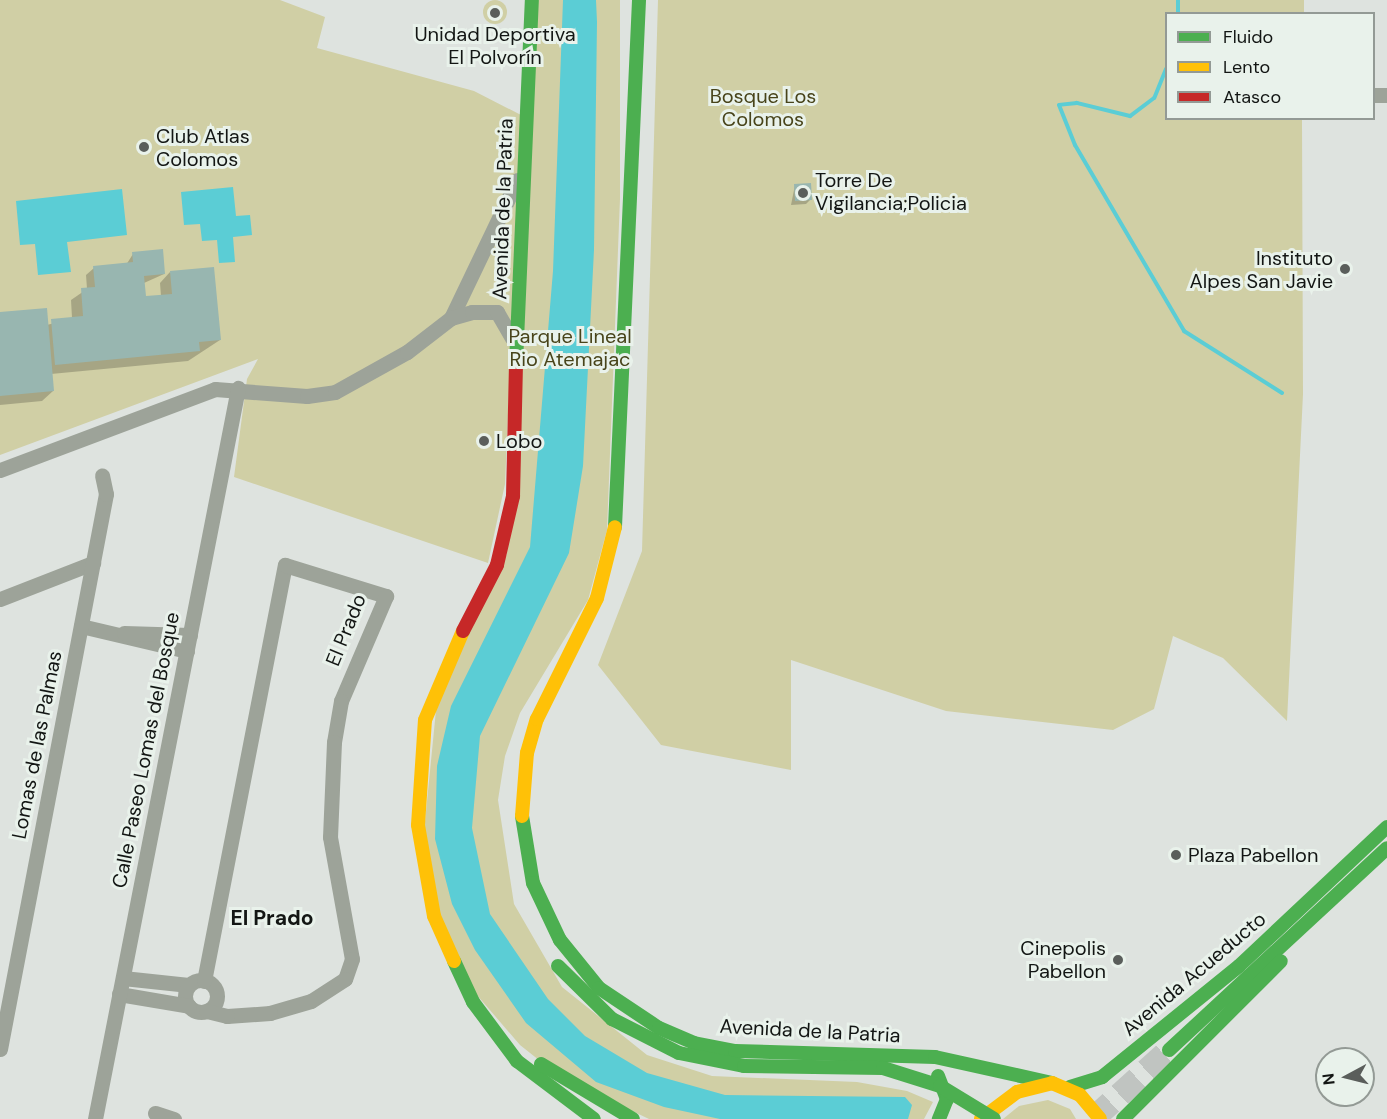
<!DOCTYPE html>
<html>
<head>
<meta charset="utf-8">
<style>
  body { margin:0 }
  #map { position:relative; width:1387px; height:1119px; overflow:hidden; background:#dee3df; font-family:"DM Sans",sans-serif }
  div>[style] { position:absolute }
  .green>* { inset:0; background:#d0cfa5 }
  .round { border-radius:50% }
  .water>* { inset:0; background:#5bcdd5 }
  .shadow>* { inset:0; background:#0003 }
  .stream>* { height:4px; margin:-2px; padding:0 2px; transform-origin:2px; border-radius:2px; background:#5bcdd5 }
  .building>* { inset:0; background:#98b6b0 }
  .primary-tunnel>* { height:24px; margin-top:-12px; transform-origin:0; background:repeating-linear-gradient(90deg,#c0c4c1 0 24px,transparent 0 36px) }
  .street>* { height:15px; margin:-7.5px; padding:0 7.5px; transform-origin:7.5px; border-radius:7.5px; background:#9da399 }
  .street>.ring { margin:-7.5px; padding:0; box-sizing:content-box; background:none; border:15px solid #9da399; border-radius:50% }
  .fast>* { height:14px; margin:-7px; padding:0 7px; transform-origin:7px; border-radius:7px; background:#4caf50 }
  .slow>* { height:14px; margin:-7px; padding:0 7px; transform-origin:7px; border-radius:7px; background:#ffc107 }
  .jam>* { height:14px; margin:-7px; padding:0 7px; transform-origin:7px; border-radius:7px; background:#c62828 }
  .fast-bridge>* { height:14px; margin:-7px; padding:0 7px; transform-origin:7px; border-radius:7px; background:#4caf50 }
  .dots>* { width:16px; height:16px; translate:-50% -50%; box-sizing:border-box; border:3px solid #e9f2eb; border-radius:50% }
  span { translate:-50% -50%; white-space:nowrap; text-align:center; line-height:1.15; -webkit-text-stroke:6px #e9f2eb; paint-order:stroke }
  .poi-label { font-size:20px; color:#131614 }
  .left { translate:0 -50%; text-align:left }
  .right { translate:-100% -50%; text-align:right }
  .park-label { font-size:20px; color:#48441a }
  .street-label { font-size:20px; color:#131614 }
  .neighbourhood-label { font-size:21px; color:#131614; font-weight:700 }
  .legend { position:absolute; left:1165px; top:12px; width:210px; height:108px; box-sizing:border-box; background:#e9f2eb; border:2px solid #939a95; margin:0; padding:8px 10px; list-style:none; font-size:18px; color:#131614 }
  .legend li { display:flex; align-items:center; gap:12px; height:30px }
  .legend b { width:30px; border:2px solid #939a95 }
  .north { position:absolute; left:1315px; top:1047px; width:60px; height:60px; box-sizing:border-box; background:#e9f2eb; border:2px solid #939a95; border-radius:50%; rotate:263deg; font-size:16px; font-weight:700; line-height:24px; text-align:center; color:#131614 }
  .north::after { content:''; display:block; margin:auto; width:21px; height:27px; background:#5a5e5b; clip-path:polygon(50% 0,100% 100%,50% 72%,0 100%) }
</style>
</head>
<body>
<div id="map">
  <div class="green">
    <i class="round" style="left:483px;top:0;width:24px;height:24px"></i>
    <i style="clip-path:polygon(0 0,280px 0,325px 17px,317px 48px,474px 91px,521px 115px,505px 484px,488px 563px,234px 477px,247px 379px,258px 359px,0 455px)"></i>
    <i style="clip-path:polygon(535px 0,620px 0,620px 199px,607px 530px,588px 600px,520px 713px,505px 756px,498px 800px,514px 904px,562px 987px,647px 1055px,712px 1076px,857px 1082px,907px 1091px,933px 1102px,924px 1119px,649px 1119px,559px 1076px,520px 1045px,458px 973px,422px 852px,438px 690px,507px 554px)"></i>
    <i style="clip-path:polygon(658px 0,1304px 0,1304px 13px,1166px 14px,1166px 118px,1302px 119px,1303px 394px,1287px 721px,1223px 658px,1173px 636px,1154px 709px,1113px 730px,946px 711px,791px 660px,791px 770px,661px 745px,598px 665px,642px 551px)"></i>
    <i style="clip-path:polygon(1048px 1100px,1070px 1109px,1076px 1119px,1003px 1119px,1019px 1106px)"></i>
  </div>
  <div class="water">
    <i style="clip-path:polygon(563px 0,596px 0,597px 22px,594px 250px,583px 466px,569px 553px,480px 736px,472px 828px,490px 914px,548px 999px,585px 1036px,647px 1073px,725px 1095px,905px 1097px,912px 1105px,908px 1119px,720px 1119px,664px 1107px,596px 1082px,526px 1023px,475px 950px,452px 904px,435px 839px,437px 766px,451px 706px,530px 547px,553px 271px)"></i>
    <i style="clip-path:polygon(233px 187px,236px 216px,250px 215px,252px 235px,233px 237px,235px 262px,219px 263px,217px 240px,202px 241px,200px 224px,184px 225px,181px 192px)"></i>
    <i style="clip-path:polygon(122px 189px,127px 235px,67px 242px,71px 272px,38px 275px,35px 244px,20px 245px,16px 201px)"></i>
  </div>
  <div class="shadow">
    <i style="clip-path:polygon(795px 185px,811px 199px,806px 204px,791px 205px)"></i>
    <i style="clip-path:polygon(133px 254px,164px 274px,144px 283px,145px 298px,161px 296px,160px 283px,170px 272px,220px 340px,188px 361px,51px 374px,53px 391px,42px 401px,0 405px,0 313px,47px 325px,72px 318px,71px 300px,87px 289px,86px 275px,94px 268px,126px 265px)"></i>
  </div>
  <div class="stream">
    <i style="left:1178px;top:14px;width:14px;rotate:-90deg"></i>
    <i style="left:1166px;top:69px;width:31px;rotate:112deg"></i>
    <i style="left:1154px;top:98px;width:30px;rotate:143deg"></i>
    <i style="left:1130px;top:116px;width:55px;rotate:-166.2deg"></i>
    <i style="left:1077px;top:103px;width:18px;rotate:174deg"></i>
    <i style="left:1059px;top:105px;width:43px;rotate:68.2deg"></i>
    <i style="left:1075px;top:145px;width:216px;rotate:59.6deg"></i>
    <i style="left:1184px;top:331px;width:116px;rotate:32.3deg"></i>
  </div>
  <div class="building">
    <i style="clip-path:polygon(811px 183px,812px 200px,795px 201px,794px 184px)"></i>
    <i style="clip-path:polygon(163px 249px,165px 274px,144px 276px,146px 296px,172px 294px,170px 271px,214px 267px,221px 340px,199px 342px,200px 351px,55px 365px,51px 319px,83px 316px,81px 288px,95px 287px,93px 266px,133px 262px,132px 252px)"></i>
    <i style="clip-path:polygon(47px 308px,54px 391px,0 396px,0 312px)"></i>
  </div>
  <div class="primary-tunnel">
    <i style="left:1093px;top:1119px;width:103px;rotate:-42.2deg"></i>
  </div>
  <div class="street">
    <i style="left:1374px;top:95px;width:13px"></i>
    <i style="left:451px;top:318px;width:153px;rotate:-64.4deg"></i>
    <i style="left:0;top:470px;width:230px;rotate:-20.6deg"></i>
    <i style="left:215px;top:389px;width:92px;rotate:4.4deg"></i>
    <i style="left:307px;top:396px;width:28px;rotate:-8deg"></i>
    <i style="left:335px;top:392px;width:82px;rotate:-29.1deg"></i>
    <i style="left:407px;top:352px;width:56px;rotate:-37.7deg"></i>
    <i style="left:451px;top:318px;width:22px;rotate:-16deg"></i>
    <i style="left:472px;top:312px;width:25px"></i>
    <i style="left:497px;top:312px;width:30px;rotate:60deg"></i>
    <i style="left:0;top:599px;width:100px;rotate:-21.2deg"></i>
    <i style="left:81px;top:626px;width:109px;rotate:13.3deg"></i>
    <i style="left:124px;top:633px;width:66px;rotate:1.7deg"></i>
    <i style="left:123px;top:978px;width:66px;rotate:6.1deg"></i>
    <i class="ring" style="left:185px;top:980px;width:17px;height:17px"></i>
    <i style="left:204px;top:981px;width:424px;rotate:-79deg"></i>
    <i style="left:285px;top:565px;width:106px;rotate:17.1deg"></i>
    <i style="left:386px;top:596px;width:114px;rotate:113.2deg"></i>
    <i style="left:341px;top:701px;width:42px;rotate:99.7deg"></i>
    <i style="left:334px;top:742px;width:95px;rotate:92.4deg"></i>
    <i style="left:330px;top:837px;width:124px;rotate:79.8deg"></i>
    <i style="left:352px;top:959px;width:21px;rotate:109deg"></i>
    <i style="left:345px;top:979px;width:40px;rotate:147.1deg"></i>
    <i style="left:311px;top:1001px;width:43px;rotate:163.7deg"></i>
    <i style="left:270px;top:1013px;width:43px;rotate:176deg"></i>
    <i style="left:227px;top:1016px;width:21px;rotate:-166deg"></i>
    <i style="left:119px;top:994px;width:71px;rotate:9.7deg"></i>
    <i style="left:0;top:1049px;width:565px;rotate:-79.19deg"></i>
    <i style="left:106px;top:494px;width:19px;rotate:-102deg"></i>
    <i style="left:155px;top:1113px;width:20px;rotate:18deg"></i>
    <i style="left:95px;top:1119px;width:745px;rotate:-78.93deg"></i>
  </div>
  <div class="fast">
    <i style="left:516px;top:363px;width:363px;rotate:-87.5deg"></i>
    <i style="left:615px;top:527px;width:528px;rotate:-87.39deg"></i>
    <i style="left:522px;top:816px;width:68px;rotate:80.7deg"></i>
    <i style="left:533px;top:883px;width:63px;rotate:64.7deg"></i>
    <i style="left:560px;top:940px;width:62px;rotate:50.9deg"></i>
    <i style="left:599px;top:988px;width:72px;rotate:33.7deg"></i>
    <i style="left:659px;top:1028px;width:38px;rotate:23deg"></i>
    <i style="left:694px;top:1043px;width:42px;rotate:11deg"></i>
    <i style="left:735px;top:1051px;width:200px;rotate:1.7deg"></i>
    <i style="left:935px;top:1057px;width:120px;rotate:12.5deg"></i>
    <i style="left:454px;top:961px;width:45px;rotate:65.1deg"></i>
    <i style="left:473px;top:1002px;width:74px;rotate:53.3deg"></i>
    <i style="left:517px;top:1061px;width:96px;rotate:37deg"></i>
    <i style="left:1169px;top:1050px;width:297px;rotate:-42.8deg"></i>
    <i style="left:541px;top:1064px;width:107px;rotate:30.9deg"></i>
    <i style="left:938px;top:1076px;width:25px;rotate:69deg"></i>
    <i style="left:947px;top:1099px;width:22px;rotate:112deg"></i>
    <i style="left:1070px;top:1087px;width:34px;rotate:-17deg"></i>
    <i style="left:1102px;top:1077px;width:176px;rotate:-39deg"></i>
    <i style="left:1239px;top:966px;width:203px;rotate:-43.2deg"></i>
    <i style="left:1123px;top:1119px;width:223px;rotate:-45deg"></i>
  </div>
  <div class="slow">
    <i style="left:522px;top:816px;width:63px;rotate:-85.5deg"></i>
    <i style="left:527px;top:753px;width:35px;rotate:-74deg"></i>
    <i style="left:537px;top:719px;width:135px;rotate:-63.6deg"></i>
    <i style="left:597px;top:598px;width:73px;rotate:-75.8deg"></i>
    <i style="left:454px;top:961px;width:49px;rotate:-114deg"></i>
    <i style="left:434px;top:916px;width:92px;rotate:-100deg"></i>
    <i style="left:418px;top:825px;width:105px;rotate:-86.2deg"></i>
    <i style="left:425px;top:720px;width:97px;rotate:-66.9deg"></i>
    <i style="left:981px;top:1119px;width:45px;rotate:-36.9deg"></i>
    <i style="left:1017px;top:1092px;width:36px;rotate:-14deg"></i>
    <i style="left:1052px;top:1083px;width:30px;rotate:23deg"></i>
    <i style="left:1080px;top:1095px;width:31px;rotate:50deg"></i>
  </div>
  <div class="jam">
    <i style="left:463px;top:631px;width:74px;rotate:-62.7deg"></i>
    <i style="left:497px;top:565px;width:71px;rotate:-76.9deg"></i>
    <i style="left:513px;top:496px;width:133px;rotate:-88.7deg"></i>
  </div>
  <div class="fast-bridge">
    <i style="left:558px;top:966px;width:76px;rotate:44.5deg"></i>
    <i style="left:612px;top:1019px;width:75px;rotate:26.9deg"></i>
    <i style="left:679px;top:1053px;width:66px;rotate:11.3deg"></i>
    <i style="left:744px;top:1066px;width:139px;rotate:0.8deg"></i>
    <i style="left:883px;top:1068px;width:60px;rotate:17.5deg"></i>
    <i style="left:940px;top:1086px;width:63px;rotate:31.4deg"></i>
  </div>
  <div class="dots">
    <i style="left:495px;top:13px;background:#5a5e5b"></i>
    <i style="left:144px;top:147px;background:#5a5e5b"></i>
    <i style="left:803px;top:193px;background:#5a5e5b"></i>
    <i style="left:1345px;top:269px;background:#5a5e5b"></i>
    <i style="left:484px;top:441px;background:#5a5e5b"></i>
    <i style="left:1176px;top:855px;background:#5a5e5b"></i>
    <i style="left:1118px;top:960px;background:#5a5e5b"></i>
  </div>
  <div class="poi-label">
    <span style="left:495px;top:46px">Unidad Deportiva<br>El Polvorín</span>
    <span class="left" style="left:156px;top:148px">Club Atlas<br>Colomos</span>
    <span class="left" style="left:815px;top:192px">Torre De<br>Vigilancia;Policia</span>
    <span class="right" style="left:1333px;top:270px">Instituto<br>Alpes San Javie</span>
    <span class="left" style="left:496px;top:441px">Lobo</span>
    <span class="left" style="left:1188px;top:855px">Plaza Pabellon</span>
    <span class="right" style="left:1106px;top:960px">Cinepolis<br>Pabellon</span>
  </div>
  <div class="park-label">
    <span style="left:763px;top:108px">Bosque Los<br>Colomos</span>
    <span style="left:570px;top:348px">Parque Lineal<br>Rio Atemajac</span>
  </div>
  <div class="street-label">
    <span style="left:503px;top:209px;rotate:-88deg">Avenida de la Patria</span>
    <span style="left:346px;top:630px;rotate:-68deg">El Prado</span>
    <span style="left:37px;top:745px;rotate:-79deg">Lomas de las Palmas</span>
    <span style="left:146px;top:750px;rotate:-79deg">Calle Paseo Lomas del Bosque</span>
    <span style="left:1194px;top:974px;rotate:-40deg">Avenida Acueducto</span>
    <span style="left:810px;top:1031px;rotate:3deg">Avenida de la Patria</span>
  </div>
  <div class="neighbourhood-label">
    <span style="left:272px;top:918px">El Prado</span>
  </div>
  <ul class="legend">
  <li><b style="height:8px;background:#4caf50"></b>Fluido</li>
  <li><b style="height:8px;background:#ffc107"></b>Lento</li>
  <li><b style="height:8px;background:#c62828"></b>Atasco</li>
  </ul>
  <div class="north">N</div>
</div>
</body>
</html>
